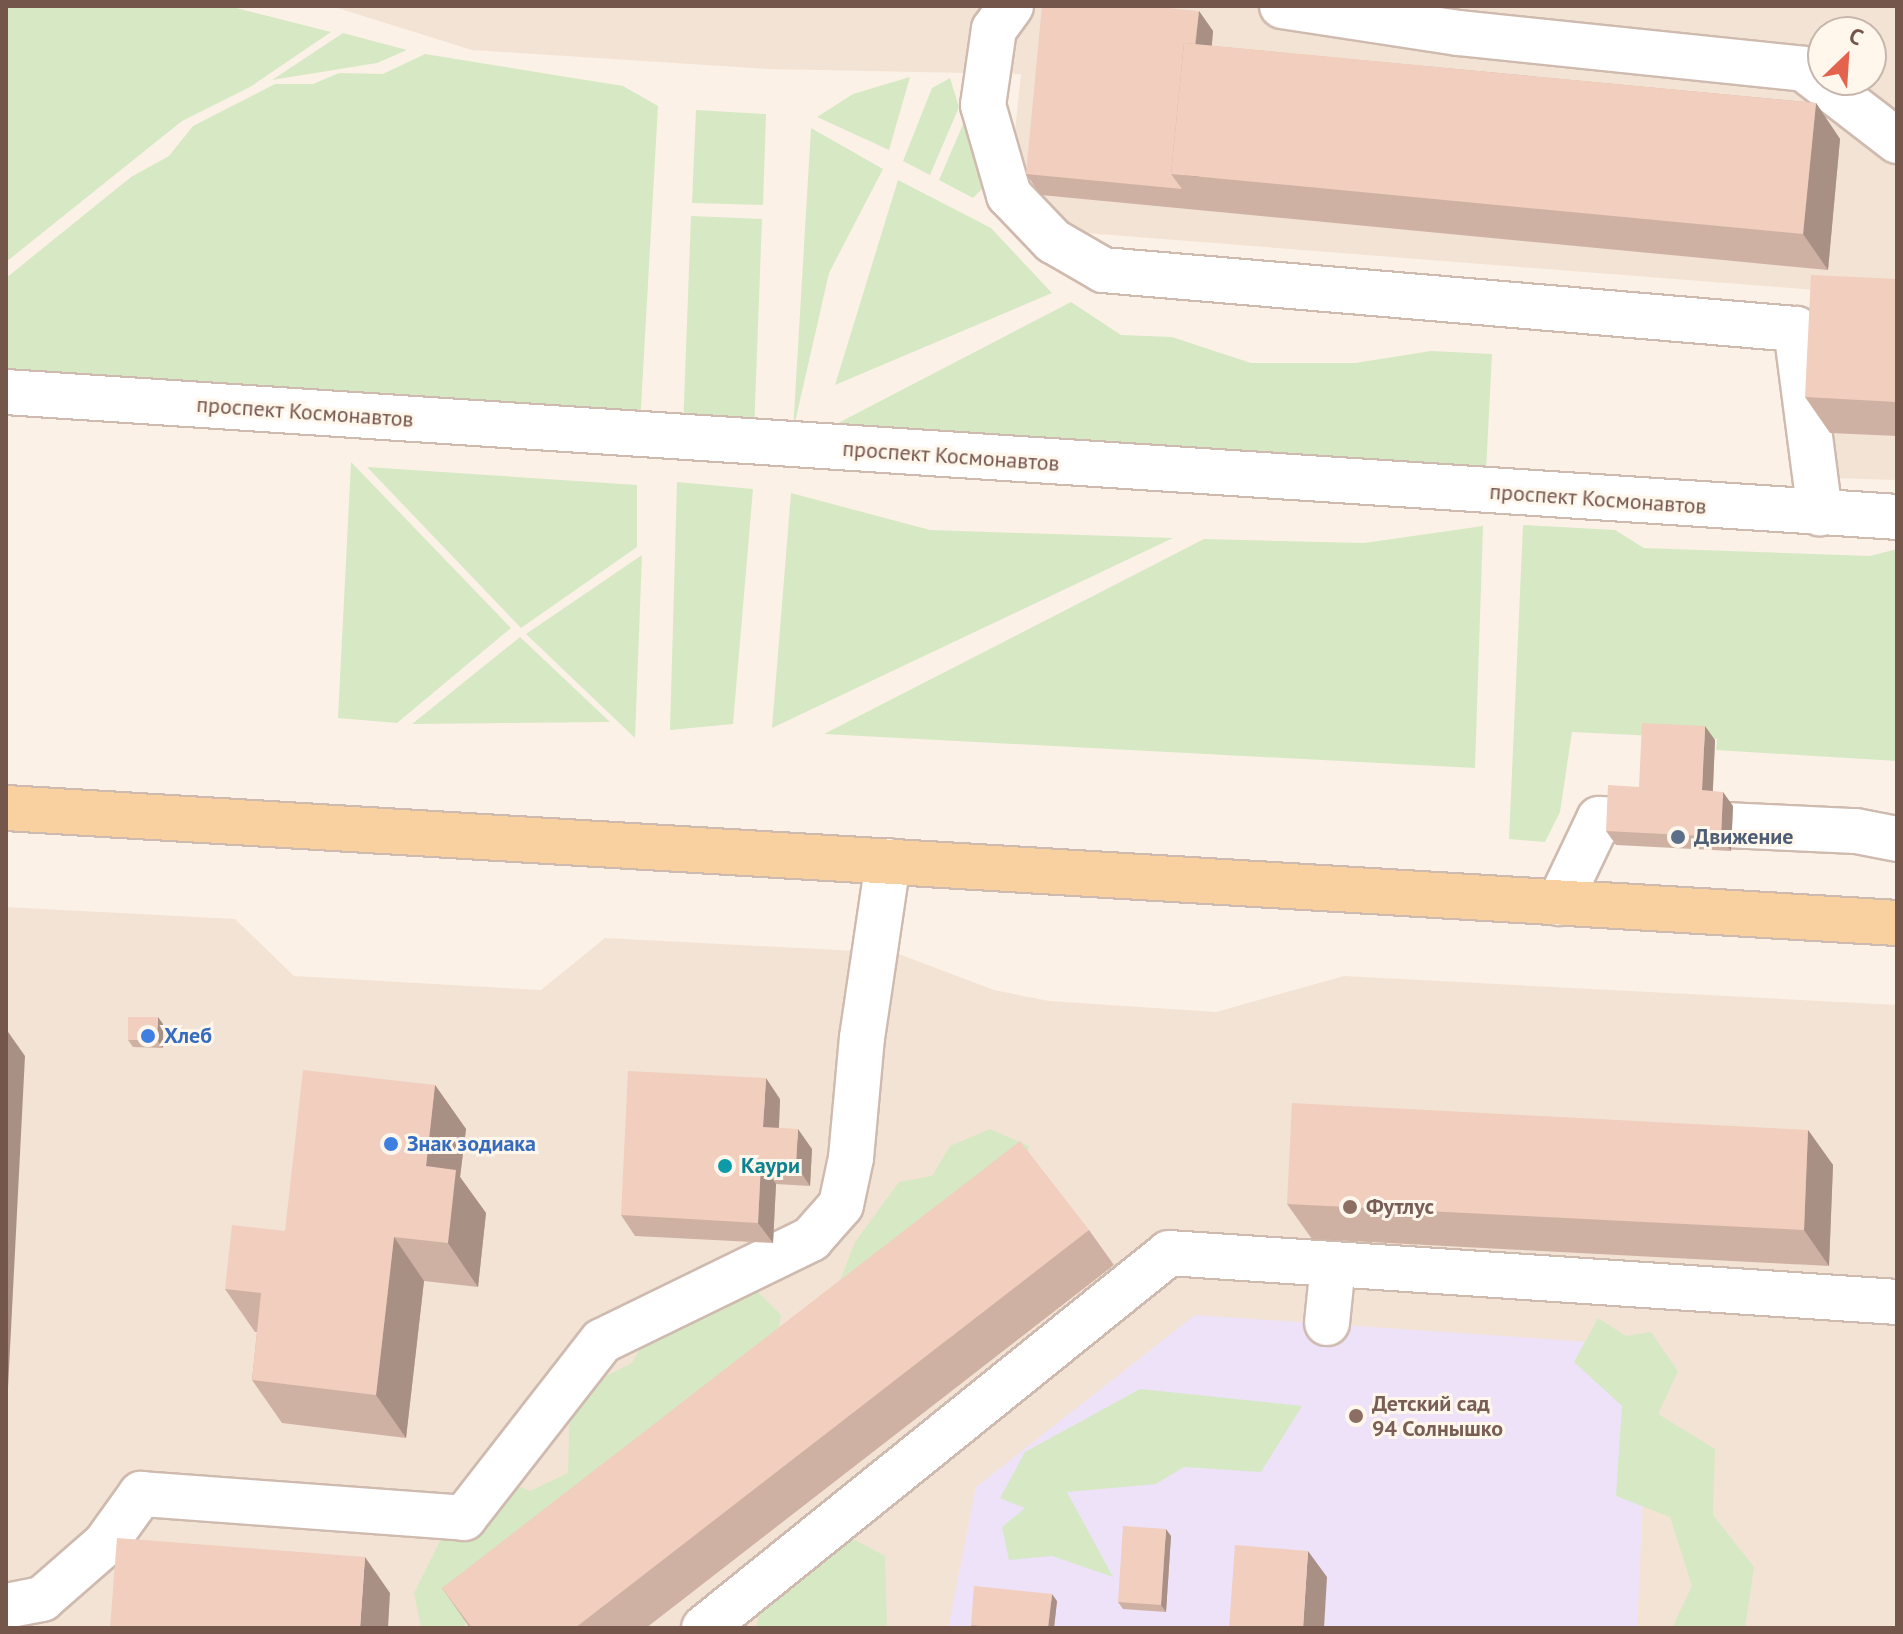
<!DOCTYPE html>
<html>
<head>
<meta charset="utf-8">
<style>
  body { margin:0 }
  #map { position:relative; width:1903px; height:1634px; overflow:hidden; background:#fcf1e6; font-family:"PT Sans",sans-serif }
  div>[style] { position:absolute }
  .residential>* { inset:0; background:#f3e3d4 }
  .education>* { inset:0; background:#eee2f8 }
  .green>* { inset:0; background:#d6e9c4 }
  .roads { filter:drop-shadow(2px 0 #cfbaaf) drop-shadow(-2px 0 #cfbaaf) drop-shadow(0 2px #cfbaaf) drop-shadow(0 -2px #cfbaaf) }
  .minor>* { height:44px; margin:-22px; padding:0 22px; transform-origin:22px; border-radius:22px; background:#fff }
  .major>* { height:44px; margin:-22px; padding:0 22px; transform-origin:22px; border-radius:22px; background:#f9d0a0 }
  .wall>* { inset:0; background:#cfb1a3 }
  .shaded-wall>* { inset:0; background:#a99085 }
  .building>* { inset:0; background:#f1cebe }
  .dots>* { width:22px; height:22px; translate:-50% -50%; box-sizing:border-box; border:4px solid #fff6ec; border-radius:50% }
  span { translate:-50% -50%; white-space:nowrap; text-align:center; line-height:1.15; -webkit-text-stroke:6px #fff6ec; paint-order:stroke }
  .street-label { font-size:22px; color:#75564b }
  .service-label { font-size:22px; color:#4e5e75; font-weight:700 }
  .left { translate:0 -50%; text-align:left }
  .shop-label { font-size:22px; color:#366cbe; font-weight:700 }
  .culture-label { font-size:22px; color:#0d838f; font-weight:700 }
  .education-label { font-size:22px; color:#785e54; font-weight:700 }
  .frame { position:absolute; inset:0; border:8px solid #75564b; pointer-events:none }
  .north { position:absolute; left:1807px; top:16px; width:80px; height:80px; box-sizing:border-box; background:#fff6ec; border:2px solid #c8b6ac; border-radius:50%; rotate:25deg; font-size:22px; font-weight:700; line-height:32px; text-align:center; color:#75564b }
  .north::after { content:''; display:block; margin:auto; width:28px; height:36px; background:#e3634e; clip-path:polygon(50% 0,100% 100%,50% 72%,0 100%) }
</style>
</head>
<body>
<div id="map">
  <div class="residential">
    <i style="clip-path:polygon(evenodd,331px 6px,1897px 6px,1897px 480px,1833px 478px,1815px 290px,1059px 231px,1013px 149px,1021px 74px,768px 69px,472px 50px,331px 6px,1823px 32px,1871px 32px,1871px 80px,1823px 80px,1823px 32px)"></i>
    <i style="clip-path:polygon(6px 907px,235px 919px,294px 976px,541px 990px,605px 938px,896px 953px,994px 990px,1049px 1001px,1216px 1012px,1344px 976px,1897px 1005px,1897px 1628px,6px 1628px)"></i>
  </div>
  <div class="education">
    <i style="clip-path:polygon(1195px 1315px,1650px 1346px,1637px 1628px,948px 1628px,976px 1487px)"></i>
  </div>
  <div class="green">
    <i style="clip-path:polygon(6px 6px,228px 6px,331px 32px,250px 87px,182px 121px,6px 262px)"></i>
    <i style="clip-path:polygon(343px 33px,407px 50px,377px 63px,272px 80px)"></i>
    <i style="clip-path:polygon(425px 54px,623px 86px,658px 106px,640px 425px,6px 392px,6px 278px,131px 177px,169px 156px,193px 126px,275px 84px,313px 84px,339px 73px,383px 74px)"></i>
    <i style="clip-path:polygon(910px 77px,889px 150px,817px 117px,853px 94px)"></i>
    <i style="clip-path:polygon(950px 78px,959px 107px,930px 175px,903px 161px,932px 88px)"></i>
    <i style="clip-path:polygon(970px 108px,984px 187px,973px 198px,939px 180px)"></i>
    <i style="clip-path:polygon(696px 110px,766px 114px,763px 205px,692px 203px)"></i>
    <i style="clip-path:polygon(811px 128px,883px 169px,829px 273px,793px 431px)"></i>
    <i style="clip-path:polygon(898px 180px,991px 228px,1052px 293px,835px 385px)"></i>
    <i style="clip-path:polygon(691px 216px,762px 219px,754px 432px,683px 429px)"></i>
    <i style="clip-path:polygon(1071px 302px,1121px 335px,1172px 337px,1251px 363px,1355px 363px,1431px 351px,1492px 354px,1486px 471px,819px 433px)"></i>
    <i style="clip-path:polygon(351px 462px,511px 628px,397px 723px,338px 718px)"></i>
    <i style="clip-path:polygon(367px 467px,637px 485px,637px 547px,521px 628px)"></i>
    <i style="clip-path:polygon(677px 482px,753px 489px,733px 724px,670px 730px)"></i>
    <i style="clip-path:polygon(791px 493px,930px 530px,1173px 538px,772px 728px)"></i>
    <i style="clip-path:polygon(1523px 525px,1615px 530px,1644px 548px,1870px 556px,1897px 549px,1897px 761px,1716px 750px,1717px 739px,1572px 732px,1560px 812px,1545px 842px,1509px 839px)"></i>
    <i style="clip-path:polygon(1483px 526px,1475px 768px,824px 734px,1204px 539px,1364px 543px)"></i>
    <i style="clip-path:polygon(642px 555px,635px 738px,526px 634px)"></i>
    <i style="clip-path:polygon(520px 637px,610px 722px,412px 724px)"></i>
    <i style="clip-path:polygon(990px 1129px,1029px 1146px,1026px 1172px,835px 1293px,855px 1242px,899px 1182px,932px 1176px,950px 1146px)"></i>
    <i style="clip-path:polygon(751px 1285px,781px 1315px,776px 1342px,470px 1615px,463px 1628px,421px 1628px,414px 1593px,459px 1503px,491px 1475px,530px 1491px,568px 1473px,570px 1394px,632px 1363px,656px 1320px)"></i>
    <i style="clip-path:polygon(1598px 1318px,1626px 1336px,1651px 1332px,1678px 1371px,1658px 1414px,1715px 1449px,1713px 1515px,1754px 1567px,1745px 1628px,1672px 1628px,1692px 1586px,1670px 1517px,1616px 1496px,1622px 1406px,1574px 1362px)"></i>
    <i style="clip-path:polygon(1140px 1389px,1302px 1406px,1261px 1472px,1184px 1467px,1156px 1484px,1067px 1492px,1113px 1577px,1052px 1556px,1009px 1560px,1002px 1527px,1025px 1508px,1000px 1498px,1025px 1452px)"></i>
    <i style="clip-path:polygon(820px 1521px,885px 1556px,887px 1628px,756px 1628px,773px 1555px)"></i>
  </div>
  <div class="roads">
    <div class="minor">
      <i style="left:1011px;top:6px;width:29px;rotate:126deg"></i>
      <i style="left:994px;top:29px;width:77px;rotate:98.2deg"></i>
      <i style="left:983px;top:105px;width:94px;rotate:73.9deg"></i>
      <i style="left:1009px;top:195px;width:64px;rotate:46.3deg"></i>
      <i style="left:1053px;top:241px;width:58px;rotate:30.1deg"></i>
      <i style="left:1103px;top:270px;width:696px;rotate:4.87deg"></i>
      <i style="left:1796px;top:329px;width:186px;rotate:82.6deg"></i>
      <i style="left:1282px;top:6px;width:178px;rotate:8.7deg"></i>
      <i style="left:1458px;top:33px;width:348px;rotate:5.9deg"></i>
      <i style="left:1804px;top:69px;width:118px;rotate:37.7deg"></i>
      <i style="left:6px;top:392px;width:1895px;rotate:3.78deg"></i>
      <i style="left:1559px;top:903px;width:93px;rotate:-64.5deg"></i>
      <i style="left:1599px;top:819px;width:257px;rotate:2.7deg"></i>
      <i style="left:1856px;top:831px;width:42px;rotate:11deg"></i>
      <i style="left:1327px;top:1323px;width:59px;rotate:-84.2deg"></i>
      <i style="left:6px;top:1606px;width:37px;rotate:-11deg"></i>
      <i style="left:42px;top:1599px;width:84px;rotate:-41.1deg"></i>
      <i style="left:105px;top:1544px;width:62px;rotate:-54.2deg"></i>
      <i style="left:141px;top:1494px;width:324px;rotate:4.2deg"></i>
      <i style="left:464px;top:1518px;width:224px;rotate:-52.1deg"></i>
      <i style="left:602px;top:1341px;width:233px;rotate:-26deg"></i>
      <i style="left:811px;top:1239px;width:45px;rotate:-48.6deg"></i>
      <i style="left:841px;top:1205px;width:48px;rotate:-78deg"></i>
      <i style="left:851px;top:1158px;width:121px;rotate:-84.8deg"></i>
      <i style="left:862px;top:1038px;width:179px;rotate:-81.6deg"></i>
      <i style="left:704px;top:1628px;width:597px;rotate:-38.88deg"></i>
      <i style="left:1169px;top:1253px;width:730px;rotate:3.85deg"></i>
    </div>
    <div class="major">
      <i style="left:6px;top:808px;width:1894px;rotate:3.48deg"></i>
    </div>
  </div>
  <div class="wall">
    <i style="clip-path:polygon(1199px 11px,1213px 31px,1212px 46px,1816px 103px,1840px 139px,1828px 270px,1041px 195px,1026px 174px)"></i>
    <i style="clip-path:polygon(1897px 279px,1897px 436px,1830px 433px,1805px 397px)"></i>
    <i style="clip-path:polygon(1715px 740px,1713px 791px,1733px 806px,1731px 851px,1616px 845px,1606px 831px,1639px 787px)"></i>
    <i style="clip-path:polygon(163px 1024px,163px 1048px,133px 1047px,128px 1040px)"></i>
    <i style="clip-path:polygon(435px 1085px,466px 1129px,460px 1177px,486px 1213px,478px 1287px,424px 1281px,406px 1438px,282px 1423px,252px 1380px,257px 1332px,255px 1332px,225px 1289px)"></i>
    <i style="clip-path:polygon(780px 1099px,779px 1128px,812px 1149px,810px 1186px,776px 1184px,773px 1243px,635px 1236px,621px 1215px)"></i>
    <i style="clip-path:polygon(1808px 1130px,1833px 1165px,1829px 1266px,1312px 1239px,1287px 1204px)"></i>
    <i style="clip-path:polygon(1089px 1230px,1114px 1265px,646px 1628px,470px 1628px,442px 1588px)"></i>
    <i style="clip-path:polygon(1171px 1536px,1166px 1612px,1123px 1609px,1118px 1602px)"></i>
    <i style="clip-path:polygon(1057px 1601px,1054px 1628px,973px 1628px,971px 1625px)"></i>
  </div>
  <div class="shaded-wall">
    <i style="clip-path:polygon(1199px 11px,1213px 31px,1199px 177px,1183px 175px)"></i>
    <i style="clip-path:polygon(1816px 103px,1840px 139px,1828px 270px,1803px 234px)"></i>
    <i style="clip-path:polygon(1705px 726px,1715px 740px,1712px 805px,1702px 790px)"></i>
    <i style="clip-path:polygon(1723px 792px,1733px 806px,1731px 851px,1721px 837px)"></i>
    <i style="clip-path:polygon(158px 1017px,163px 1024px,163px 1048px,157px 1040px)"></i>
    <i style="clip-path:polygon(6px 1029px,25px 1056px,6px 1427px)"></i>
    <i style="clip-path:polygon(766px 1078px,780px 1099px,778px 1148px,763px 1127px)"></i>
    <i style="clip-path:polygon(435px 1085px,466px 1129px,460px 1177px,486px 1213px,478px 1287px,448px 1243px,426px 1166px)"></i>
    <i style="clip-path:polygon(798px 1129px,812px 1149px,810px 1186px,796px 1165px)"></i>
    <i style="clip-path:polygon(1808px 1130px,1833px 1165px,1829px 1266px,1804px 1230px)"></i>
    <i style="clip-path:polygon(761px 1163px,776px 1184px,773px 1243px,758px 1223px)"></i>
    <i style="clip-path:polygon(394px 1237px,424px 1281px,406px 1438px,376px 1395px)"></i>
    <i style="clip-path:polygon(1166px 1529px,1171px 1536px,1166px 1612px,1161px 1605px)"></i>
    <i style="clip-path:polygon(1308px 1551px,1327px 1577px,1324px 1628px,1303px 1628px)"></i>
    <i style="clip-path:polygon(365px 1557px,390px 1593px,388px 1628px,360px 1628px)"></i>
    <i style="clip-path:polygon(1052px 1594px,1057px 1601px,1054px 1628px,1048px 1628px)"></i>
  </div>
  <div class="building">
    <i style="clip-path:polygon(1042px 6px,1147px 6px,1199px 11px,1195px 44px,1184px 43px,1171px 174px,1182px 189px,1026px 174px)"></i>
    <i style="clip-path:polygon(1184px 43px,1816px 103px,1803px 234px,1171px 174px)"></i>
    <i style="clip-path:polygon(1811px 275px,1897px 279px,1897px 402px,1805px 397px)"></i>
    <i style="clip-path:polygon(1642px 723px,1705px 726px,1702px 790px,1723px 792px,1721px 837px,1606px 831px,1608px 785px,1639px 787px)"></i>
    <i style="clip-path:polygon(128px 1017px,158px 1017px,157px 1040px,128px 1040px)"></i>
    <i style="clip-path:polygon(303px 1070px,435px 1085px,426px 1166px,456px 1170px,448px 1243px,394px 1237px,376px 1395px,252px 1380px,261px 1293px,225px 1289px,232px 1225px,285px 1231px)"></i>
    <i style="clip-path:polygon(628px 1071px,766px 1078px,763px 1127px,798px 1129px,796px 1165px,761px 1163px,758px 1223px,621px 1215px)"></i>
    <i style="clip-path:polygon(1292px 1103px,1808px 1130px,1804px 1230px,1287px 1204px)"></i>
    <i style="clip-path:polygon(1020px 1141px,1089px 1230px,575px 1628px,472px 1628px,442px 1588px)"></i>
    <i style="clip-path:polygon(1123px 1526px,1166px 1529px,1161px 1605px,1118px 1602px)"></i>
    <i style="clip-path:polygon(117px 1538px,365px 1557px,360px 1628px,110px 1628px)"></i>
    <i style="clip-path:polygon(1235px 1545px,1308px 1551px,1303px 1628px,1229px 1628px)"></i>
    <i style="clip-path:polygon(974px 1586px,1052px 1594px,1048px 1628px,998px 1628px,971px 1625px)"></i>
  </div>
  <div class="dots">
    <i style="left:1678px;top:837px;background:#5c6f8a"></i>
    <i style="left:148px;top:1036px;background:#3f7fe0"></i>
    <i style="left:391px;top:1144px;background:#3f7fe0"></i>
    <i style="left:725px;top:1166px;background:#0f9aa8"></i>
    <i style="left:1350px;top:1207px;background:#8d6e63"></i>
    <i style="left:1356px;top:1416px;background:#8d6e63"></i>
  </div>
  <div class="street-label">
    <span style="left:305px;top:412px;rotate:4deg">проспект Космонавтов</span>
    <span style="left:951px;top:456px;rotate:4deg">проспект Космонавтов</span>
    <span style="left:1598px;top:499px;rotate:4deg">проспект Космонавтов</span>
  </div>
  <div class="service-label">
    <span class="left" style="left:1694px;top:837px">Движение</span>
  </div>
  <div class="shop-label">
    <span class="left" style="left:164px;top:1036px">Хлеб</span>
    <span class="left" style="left:407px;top:1144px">Знак зодиака</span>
  </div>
  <div class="culture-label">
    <span class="left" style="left:741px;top:1166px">Каури</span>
  </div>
  <div class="education-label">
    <span class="left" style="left:1366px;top:1207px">Футлус</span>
    <span class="left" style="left:1372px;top:1416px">Детский сад<br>94 Солнышко</span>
  </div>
  <div class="frame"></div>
  <div class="north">С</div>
</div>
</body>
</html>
